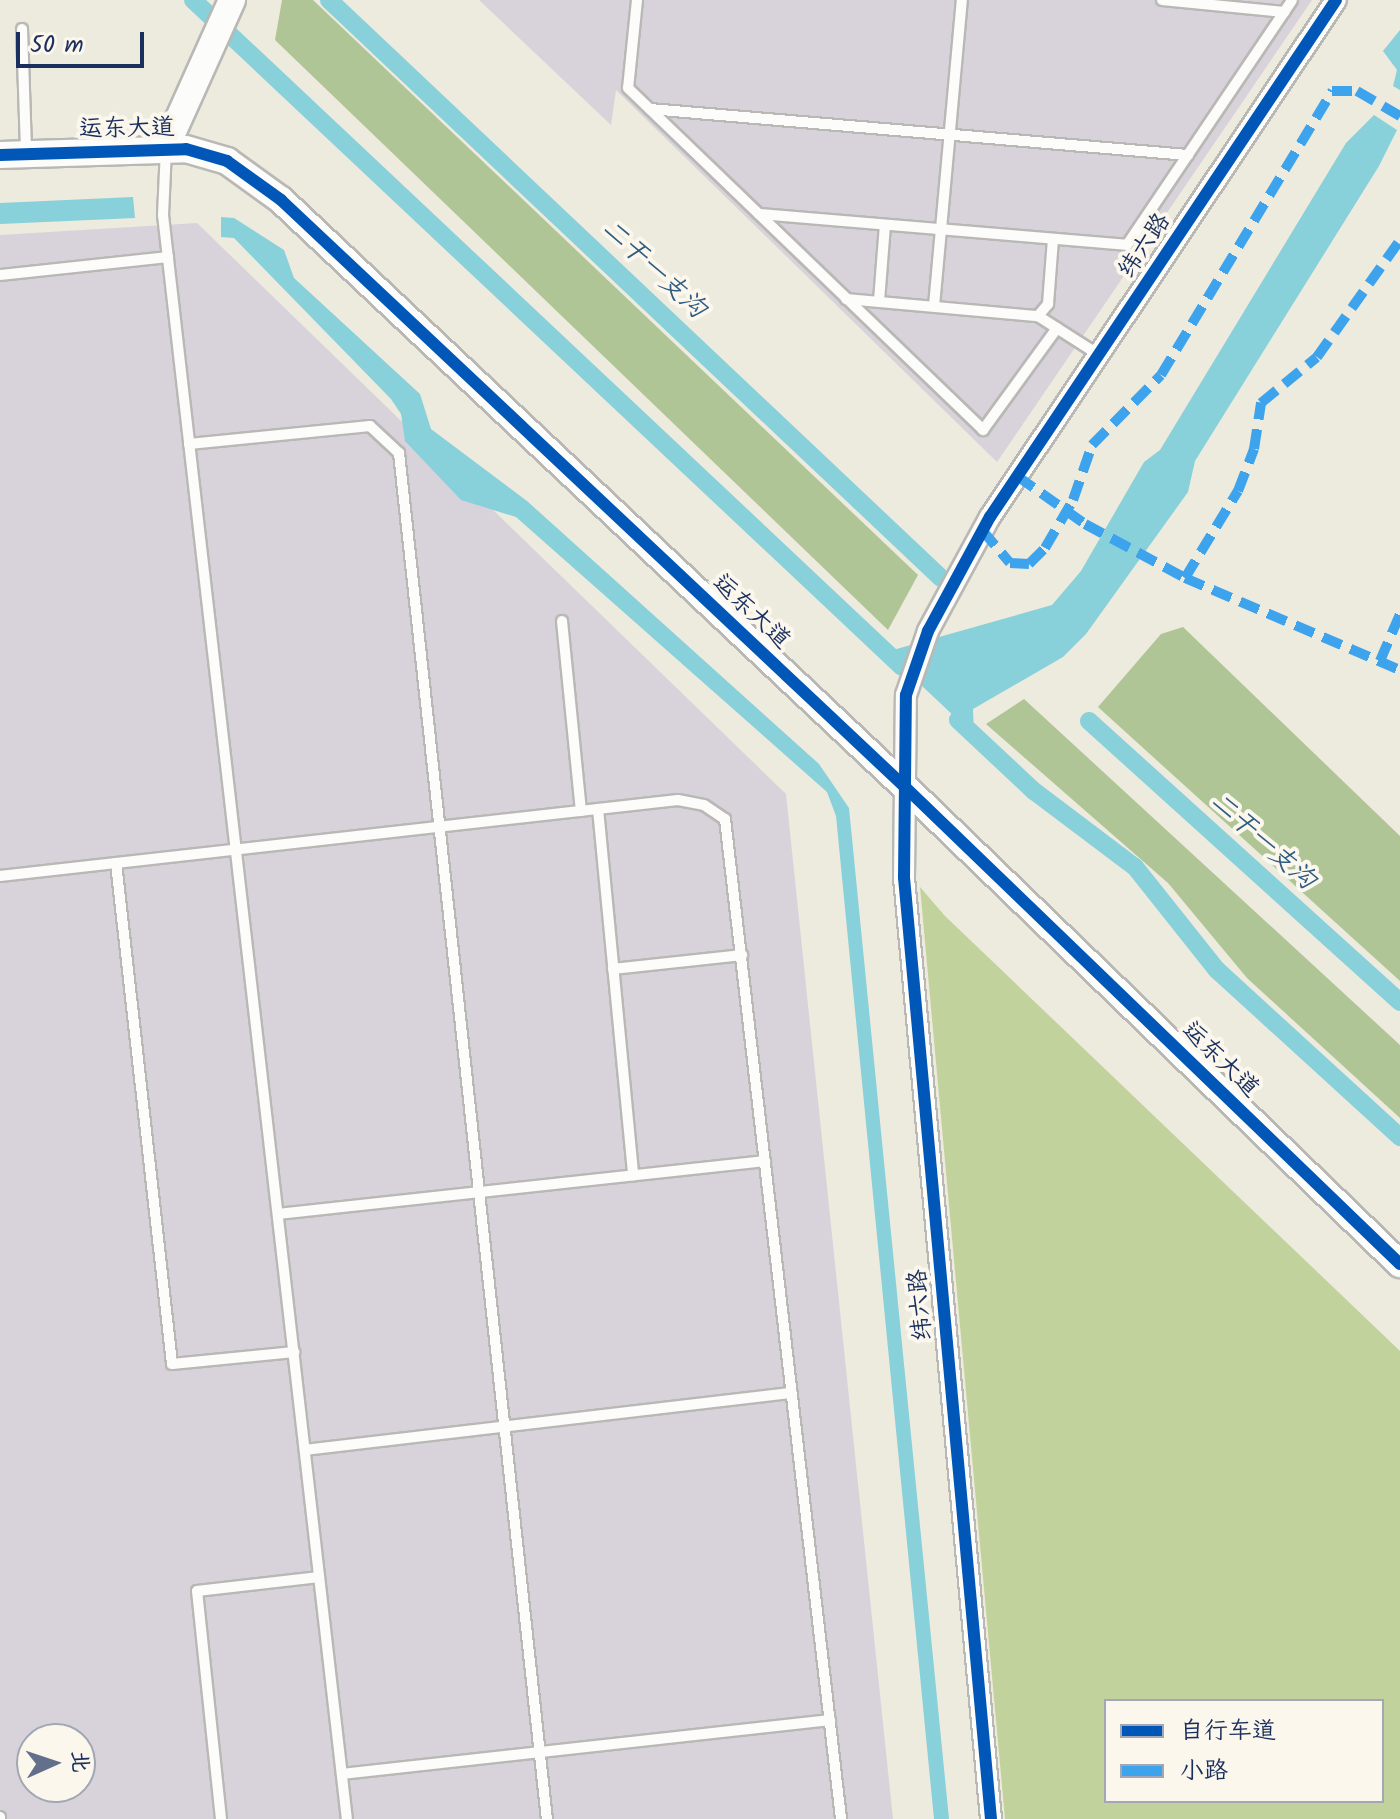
<!DOCTYPE html>
<html>
<head>
<meta charset="utf-8">
<style>
  body { margin:0 }
  #map { position:relative; width:1400px; height:1819px; overflow:hidden; background:#edeade; font-family:Kalam,"LXGW WenKai TC",sans-serif }
  div>[style] { position:absolute }
  .industrial>* { inset:0; background:#d8d3db }
  .green>* { inset:0; background:#c2d29d }
  .forest>* { inset:0; background:#b0c596 }
  .water>* { inset:0; background:#88d0da }
  .canal>* { height:18px; margin:-9px; padding:0 9px; transform-origin:9px; border-radius:9px; background:#88d0da }
  .roads { filter:drop-shadow(2px 0 #b9b8b5) drop-shadow(-2px 0 #b9b8b5) drop-shadow(0 2px #b9b8b5) drop-shadow(0 -2px #b9b8b5) }
  .service>* { height:10px; margin:-5px; padding:0 5px; transform-origin:5px; border-radius:5px; background:#fcfcfa }
  .minor>* { height:20px; margin:-10px; padding:0 10px; transform-origin:10px; border-radius:10px; background:#fcfcfa }
  .tertiary>* { height:26px; margin:-13px; padding:0 13px; transform-origin:13px; border-radius:13px; background:#fcfcfa }
  .quiet>* { height:10px; margin-top:-5px; transform-origin:0; background:repeating-linear-gradient(90deg,#3da3ed 0 20px,transparent 0 30px) }
  .cycleway>* { height:12px; margin:-6px; padding:0 6px; transform-origin:6px; border-radius:6px; background:#0057b8 }
  span { translate:-50% -50%; white-space:nowrap; text-align:center; line-height:1.15; -webkit-text-stroke:8px #fbf7ec; paint-order:stroke }
  .street-label { font-size:24px; color:#1b2f5e }
  .water-label { font-size:26px; color:#2e5c83; font-style:italic }
  .legend { position:absolute; left:1104px; top:1699px; width:280px; height:104px; box-sizing:border-box; background:#fbf7ec; border:2px solid #a1a7b3; margin:0; padding:10px 14px; list-style:none; font-size:24px; color:#1b2f5e }
  .legend li { display:flex; align-items:center; gap:16px; height:40px }
  .legend b { width:40px; border:2px solid #a1a7b3 }
  .north { position:absolute; left:16px; top:1723px; width:80px; height:80px; box-sizing:border-box; background:#fbf7ec; border:2px solid #a1a7b3; border-radius:50%; rotate:87deg; font-size:22px; font-weight:700; line-height:32px; text-align:center; color:#1b2f5e }
  .north::after { content:''; display:block; margin:auto; width:28px; height:36px; background:#64708b; clip-path:polygon(50% 0,100% 100%,50% 72%,0 100%) }
  .scale { position:absolute; left:16px; top:32px; width:128px; height:36px; box-sizing:border-box; border:4px solid #1b2f5e; border-top:0; padding-left:10px; font-size:24px; line-height:28px; white-space:nowrap; color:#1b2f5e; -webkit-text-stroke:6px #fbf7ec; paint-order:stroke }
</style>
</head>
<body>
<div id="map">
  <div class="industrial">
    <i style="clip-path:polygon(479px 0,1312px 0,997px 462px,616px 90px,611px 125px)"></i>
    <i style="clip-path:polygon(evenodd,197px 223px,786px 794px,893px 1819px,0 1819px,0 235px,197px 223px,32px 1739px,80px 1739px,80px 1787px,32px 1787px,32px 1739px)"></i>
  </div>
  <div class="green">
    <i style="clip-path:polygon(evenodd,920px 887px,945px 916px,1400px 1351px,1400px 1819px,1005px 1819px,920px 887px,1106px 1701px,1382px 1701px,1382px 1801px,1106px 1801px,1106px 1701px)"></i>
  </div>
  <div class="forest">
    <i style="clip-path:polygon(282px 0,313px 0,918px 575px,888px 630px,275px 40px)"></i>
    <i style="clip-path:polygon(1183px 627px,1400px 836px,1400px 981px,1098px 707px,1161px 634px)"></i>
    <i style="clip-path:polygon(1024px 699px,1400px 1045px,1400px 1118px,1247px 978px,1168px 883px,986px 724px)"></i>
  </div>
  <div class="water">
    <i style="clip-path:polygon(1400px 30px,1400px 90px,1393px 86px,1397px 70px,1383px 51px)"></i>
    <i style="clip-path:polygon(1374px 115px,1397px 130px,1379px 166px,1195px 461px,1188px 492px,1086px 634px,1063px 657px,973px 709px,974px 735px,886px 652px,1052px 605px,1081px 571px,1144px 462px,1160px 450px,1346px 143px)"></i>
    <i style="clip-path:polygon(133px 197px,135px 218px,0 224px,0 203px)"></i>
    <i style="clip-path:polygon(221px 217px,234px 218px,284px 250px,294px 278px,420px 394px,431px 429px,527px 501px,819px 764px,849px 808px,949px 1819px,934px 1819px,836px 816px,827px 792px,516px 517px,461px 500px,405px 441px,401px 414px,391px 399px,234px 238px,221px 237px)"></i>
  </div>
  <div class="canal">
    <i style="left:193px;top:0;width:973px;rotate:43.25deg"></i>
    <i style="left:329px;top:0;width:842px;rotate:43.36deg"></i>
    <i style="left:958px;top:720px;width:104px;rotate:43.1deg"></i>
    <i style="left:1034px;top:791px;width:126px;rotate:37deg"></i>
    <i style="left:1135px;top:867px;width:132px;rotate:51.5deg"></i>
    <i style="left:1217px;top:970px;width:248px;rotate:42.4deg"></i>
    <i style="left:1089px;top:721px;width:419px;rotate:42.1deg"></i>
  </div>
  <div class="roads">
    <div class="service">
      <i style="left:637px;top:0;width:88px;rotate:95.8deg"></i>
      <i style="left:628px;top:88px;width:493px;rotate:43.9deg"></i>
      <i style="left:983px;top:430px;width:126px;rotate:-54deg"></i>
      <i style="left:1162px;top:0;width:123px;rotate:5.6deg"></i>
      <i style="left:22px;top:29px;width:123px;rotate:88.1deg"></i>
      <i style="left:650px;top:109px;width:540px;rotate:4.89deg"></i>
      <i style="left:166px;top:149px;width:66px;rotate:92.6deg"></i>
      <i style="left:163px;top:215px;width:1615px;rotate:83.46deg"></i>
      <i style="left:759px;top:214px;width:369px;rotate:4.8deg"></i>
      <i style="left:1127px;top:245px;width:295px;rotate:-56deg"></i>
      <i style="left:0;top:275px;width:169px;rotate:-6.1deg"></i>
      <i style="left:846px;top:299px;width:193px;rotate:5.1deg"></i>
      <i style="left:1038px;top:316px;width:72px;rotate:32.6deg"></i>
      <i style="left:879px;top:301px;width:76px;rotate:-85.5deg"></i>
      <i style="left:934px;top:306px;width:307px;rotate:-84.8deg"></i>
      <i style="left:1038px;top:316px;width:16px;rotate:-50deg"></i>
      <i style="left:1048px;top:304px;width:65px;rotate:-85.6deg"></i>
      <i style="left:189px;top:444px;width:182px;rotate:-5.7deg"></i>
      <i style="left:370px;top:426px;width:40px;rotate:43deg"></i>
      <i style="left:399px;top:453px;width:1374px;rotate:83.82deg"></i>
      <i style="left:562px;top:621px;width:191px;rotate:84.3deg"></i>
      <i style="left:598px;top:809px;width:368px;rotate:84.5deg"></i>
      <i style="left:116px;top:863px;width:504px;rotate:83.62deg"></i>
      <i style="left:172px;top:1364px;width:123px;rotate:-5.6deg"></i>
      <i style="left:0;top:876px;width:682px;rotate:-6.4deg"></i>
      <i style="left:678px;top:800px;width:26px;rotate:11deg"></i>
      <i style="left:704px;top:805px;width:25px;rotate:34deg"></i>
      <i style="left:725px;top:819px;width:1007px;rotate:83.38deg"></i>
      <i style="left:613px;top:969px;width:130px;rotate:-6.2deg"></i>
      <i style="left:278px;top:1214px;width:490px;rotate:-6.2deg"></i>
      <i style="left:305px;top:1450px;width:490px;rotate:-6.7deg"></i>
      <i style="left:342px;top:1774px;width:491px;rotate:-6.3deg"></i>
      <i style="left:0;top:1817px;width:2px;rotate:90deg"></i>
      <i style="left:221px;top:1819px;width:229px;rotate:-96deg"></i>
      <i style="left:197px;top:1591px;width:123px;rotate:-6.5deg"></i>
    </div>
    <div class="minor">
      <i style="left:991px;top:1819px;width:946px;rotate:-95.28deg"></i>
      <i style="left:904px;top:877px;width:182px;rotate:-89.4deg"></i>
      <i style="left:906px;top:695px;width:68px;rotate:-71deg"></i>
      <i style="left:928px;top:631px;width:130px;rotate:-61.5deg"></i>
      <i style="left:990px;top:517px;width:622px;rotate:-56.21deg"></i>
    </div>
    <div class="tertiary">
      <i style="left:166px;top:147px;width:161px;rotate:-65.8deg"></i>
      <i style="left:0;top:155px;width:186px;rotate:-1.8deg"></i>
      <i style="left:186px;top:149px;width:43px;rotate:16.3deg"></i>
      <i style="left:227px;top:161px;width:67px;rotate:35.8deg"></i>
      <i style="left:281px;top:200px;width:855px;rotate:43.25deg"></i>
      <i style="left:904px;top:786px;width:689px;rotate:43.94deg"></i>
    </div>
  </div>
  <div class="quiet">
    <i style="left:1017px;top:476px;width:83px;rotate:35.2deg"></i>
    <i style="left:1085px;top:524px;width:114px;rotate:28.4deg"></i>
    <i style="left:1185px;top:578px;width:234px;rotate:23.2deg"></i>
    <i style="left:982px;top:530px;width:43px;rotate:49.7deg"></i>
    <i style="left:1010px;top:563px;width:19px;rotate:3deg"></i>
    <i style="left:1029px;top:564px;width:23px;rotate:-45deg"></i>
    <i style="left:1045px;top:548px;width:56px;rotate:-59.7deg"></i>
    <i style="left:1073px;top:500px;width:58px;rotate:-70.9deg"></i>
    <i style="left:1092px;top:445px;width:98px;rotate:-45.4deg"></i>
    <i style="left:1161px;top:375px;width:332px;rotate:-58.9deg"></i>
    <i style="left:1332px;top:91px;width:25px"></i>
    <i style="left:1357px;top:91px;width:50px;rotate:30.2deg"></i>
    <i style="left:1185px;top:578px;width:102px;rotate:-58.7deg"></i>
    <i style="left:1238px;top:491px;width:45px;rotate:-69.1deg"></i>
    <i style="left:1254px;top:449px;width:47px;rotate:-81.3deg"></i>
    <i style="left:1261px;top:403px;width:72px;rotate:-39.4deg"></i>
    <i style="left:1317px;top:357px;width:143px;rotate:-54.6deg"></i>
    <i style="left:1380px;top:661px;width:51px;rotate:-66.9deg"></i>
  </div>
  <div class="cycleway">
    <i style="left:0;top:155px;width:186px;rotate:-1.8deg"></i>
    <i style="left:186px;top:149px;width:43px;rotate:16.3deg"></i>
    <i style="left:227px;top:161px;width:67px;rotate:35.8deg"></i>
    <i style="left:281px;top:200px;width:855px;rotate:43.25deg"></i>
    <i style="left:904px;top:786px;width:689px;rotate:43.94deg"></i>
    <i style="left:991px;top:1819px;width:946px;rotate:-95.28deg"></i>
    <i style="left:904px;top:877px;width:182px;rotate:-89.4deg"></i>
    <i style="left:906px;top:695px;width:68px;rotate:-71deg"></i>
    <i style="left:928px;top:631px;width:130px;rotate:-61.5deg"></i>
    <i style="left:990px;top:517px;width:622px;rotate:-56.21deg"></i>
  </div>
  <div class="street-label">
    <span style="left:127px;top:129px;rotate:-1deg">运东大道</span>
    <span style="left:1145px;top:246px;rotate:-56deg">纬六路</span>
    <span style="left:751px;top:612px;rotate:43deg">运东大道</span>
    <span style="left:1220px;top:1060px;rotate:44deg">运东大道</span>
    <span style="left:921px;top:1305px;rotate:-95deg">纬六路</span>
  </div>
  <div class="water-label">
    <span style="left:653px;top:270px;rotate:43deg">二干一支沟</span>
    <span style="left:1262px;top:842px;rotate:42deg">二干一支沟</span>
  </div>
  <ul class="legend">
  <li><b style="height:10px;background:#0057b8"></b>自行车道</li>
  <li><b style="height:10px;background:#3da3ed"></b>小路</li>
  </ul>
  <div class="north">北</div>
  <div class="scale">50 m</div>
</div>
</body>
</html>
